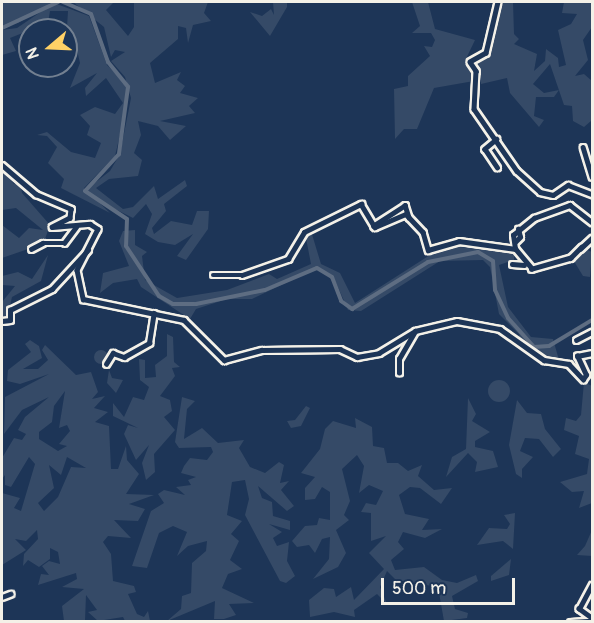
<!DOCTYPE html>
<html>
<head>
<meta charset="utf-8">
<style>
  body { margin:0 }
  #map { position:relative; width:594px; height:623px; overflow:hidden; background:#1d3557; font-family:Pangolin,sans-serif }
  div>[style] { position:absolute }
  .green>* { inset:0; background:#354a67 }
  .round { border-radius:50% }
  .river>* { height:4px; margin:-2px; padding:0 2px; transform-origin:2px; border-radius:2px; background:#5e6d82 }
  .roads { filter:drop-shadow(2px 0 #f4f1e8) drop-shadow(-2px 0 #f4f1e8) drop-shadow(0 2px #f4f1e8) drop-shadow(0 -2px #f4f1e8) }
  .minor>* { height:4.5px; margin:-2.25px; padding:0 2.25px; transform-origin:2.25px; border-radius:2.25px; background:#1d3557 }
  span { translate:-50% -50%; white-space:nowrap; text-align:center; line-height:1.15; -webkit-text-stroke:5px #1d3557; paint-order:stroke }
  .frame { position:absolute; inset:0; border:3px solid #f4f1e8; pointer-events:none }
  .north { position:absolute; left:18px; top:18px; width:60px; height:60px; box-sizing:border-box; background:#1d3557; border:2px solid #738091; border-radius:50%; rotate:251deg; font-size:16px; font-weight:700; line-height:24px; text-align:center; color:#f4f1e8 }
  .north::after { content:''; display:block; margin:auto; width:21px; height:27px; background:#ffd166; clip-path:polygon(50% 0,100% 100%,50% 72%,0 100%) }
  .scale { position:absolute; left:381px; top:578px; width:134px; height:27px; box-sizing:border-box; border:3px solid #f4f1e8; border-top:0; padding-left:8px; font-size:18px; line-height:21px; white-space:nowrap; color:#f4f1e8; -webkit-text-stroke:4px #1d3557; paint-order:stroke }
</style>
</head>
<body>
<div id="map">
  <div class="green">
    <i style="clip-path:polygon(2px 2px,52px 2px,18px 23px,2px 26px)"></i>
    <i style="clip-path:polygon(73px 2px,114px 2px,106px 10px,128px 36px,134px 27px,134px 2px,208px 2px,204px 13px,211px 21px,193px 25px,188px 43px,186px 28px,178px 26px,178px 39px,150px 63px,155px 83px,181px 72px,177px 80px,185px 86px,180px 93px,198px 98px,189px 106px,195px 113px,160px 121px,186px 126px,170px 140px,158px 126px,138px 121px,141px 135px,134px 153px,142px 160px,138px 176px,109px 179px,96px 188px,123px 209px,133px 207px,154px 186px,158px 199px,185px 180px,187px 186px,164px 204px,166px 211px,152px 228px,154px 234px,171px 221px,192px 225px,197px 211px,209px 211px,208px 229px,186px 260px,177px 256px,193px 234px,175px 245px,158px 242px,145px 234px,152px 214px,146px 204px,133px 218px,89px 196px,87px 189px,110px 171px,120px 154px,131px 98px,125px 77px,111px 61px,125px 52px,115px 50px,111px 57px,104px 27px)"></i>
    <i style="clip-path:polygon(273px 2px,287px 2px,287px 7px,270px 36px,250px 12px,262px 16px,271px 9px,274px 15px)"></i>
    <i style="clip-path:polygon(412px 2px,428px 2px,435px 29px,475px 40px,465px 61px,478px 71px,474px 81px,434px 88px,417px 129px,404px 129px,395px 139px,394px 89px,408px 86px,408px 76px,430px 56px,424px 46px,432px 47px,435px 40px,431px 33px,412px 33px,420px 26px)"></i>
    <i style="clip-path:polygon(501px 2px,513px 2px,514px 34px,519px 39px,514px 44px,537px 54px,534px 71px,545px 61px,546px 49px,558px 58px,559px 67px,566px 65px,558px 30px,571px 24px,577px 14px,562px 13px,564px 2px,592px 2px,592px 27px,583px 40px,588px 60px,575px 76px,584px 74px,592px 81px,592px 127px,591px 121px,584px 127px,573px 121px,572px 106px,564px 105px,550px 64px,533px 84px,544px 93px,559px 90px,554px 97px,536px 97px,534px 116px,544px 120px,539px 127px,510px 93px,507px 78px,481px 84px,478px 62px,489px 53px)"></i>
    <i style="clip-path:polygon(54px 3px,89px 16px,107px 65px,126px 84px,127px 105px,115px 156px,84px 188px,110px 213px,61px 188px,64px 179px,48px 163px,57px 147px,47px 136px,37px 135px,47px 132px,71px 152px,95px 158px,101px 143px,87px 135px,90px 126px,80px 115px,95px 107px,115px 114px,123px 103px,106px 78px,86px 96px,85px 88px,97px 73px,70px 88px,80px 63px,77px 50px,66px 43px,68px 11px,50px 11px,48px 23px,10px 38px,16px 51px,2px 55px,2px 30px,17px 28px)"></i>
    <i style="clip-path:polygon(2px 170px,14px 184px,20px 182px,22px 193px,50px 225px,45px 239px,31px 248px,2px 258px,2px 225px,19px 238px,29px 228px,43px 230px,16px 208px,2px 210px)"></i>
    <i style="clip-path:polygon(135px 230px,135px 245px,147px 252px,142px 256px,145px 280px,177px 298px,227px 290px,269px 274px,277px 279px,311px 264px,305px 233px,311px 231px,321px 264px,340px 273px,355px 303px,444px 246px,514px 251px,514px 260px,499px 265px,508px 307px,531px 337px,553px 339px,559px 360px,545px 359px,515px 338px,520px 335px,499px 314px,490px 267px,483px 260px,440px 261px,361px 311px,348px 310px,334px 278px,317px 268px,252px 299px,227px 299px,196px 309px,190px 319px,141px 287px,137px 279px,113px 283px,100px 293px,103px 273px,129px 266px,119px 241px,123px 231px)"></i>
    <i style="clip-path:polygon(583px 248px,592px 252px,590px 277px,583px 276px,572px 258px)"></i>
    <i style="clip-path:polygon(48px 255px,41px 281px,12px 297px,7px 319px,2px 319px,2px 302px,15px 286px,2px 285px,2px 276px,18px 272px,32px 279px)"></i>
    <i style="clip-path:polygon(167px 334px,173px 337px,174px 362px,180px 367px,172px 368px,175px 376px,160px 396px,170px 400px,172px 411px,164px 417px,175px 430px,154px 454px,155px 472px,146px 480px,142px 463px,149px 445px,136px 460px,124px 434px,128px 425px,138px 428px,113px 416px,113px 403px,124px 417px,133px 397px,144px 400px,149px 387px,140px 380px,139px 359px,145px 360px,145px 378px,156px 377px,155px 365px,167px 356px)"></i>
    <i style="clip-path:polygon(evenodd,30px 340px,39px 346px,42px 358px,23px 369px,38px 369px,48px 360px,42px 350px,45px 345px,76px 375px,91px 372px,98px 392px,92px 399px,105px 396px,94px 408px,108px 412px,95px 422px,109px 426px,111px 469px,118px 469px,126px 446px,127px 460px,139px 474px,126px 494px,154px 495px,129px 504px,145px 509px,138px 521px,114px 520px,131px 538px,108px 536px,103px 542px,111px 554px,113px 581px,134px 586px,136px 592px,128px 594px,137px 614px,144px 617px,148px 611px,150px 621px,125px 621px,123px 617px,98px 621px,88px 612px,97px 610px,86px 595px,85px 621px,64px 621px,62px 606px,84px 589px,62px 587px,77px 579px,76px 573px,38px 585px,41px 574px,49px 575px,42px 566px,49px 561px,60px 564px,58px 552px,50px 548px,50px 559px,39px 567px,28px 560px,23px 566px,24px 554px,38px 539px,37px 530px,26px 541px,15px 539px,26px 550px,2px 565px,2px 493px,20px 498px,14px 508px,21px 511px,35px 464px,29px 457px,11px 487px,5px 485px,5px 475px,2px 479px,2px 458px,14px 438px,22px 440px,26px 434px,18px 430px,25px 417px,49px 397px,22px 410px,4px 434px,5px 397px,49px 374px,20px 384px,7px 381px,8px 370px,31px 352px,25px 344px,30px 340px,65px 391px,59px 428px,67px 425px,70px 431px,59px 444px,67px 446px,58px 451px,39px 439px,39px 432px,52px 422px,54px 406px,65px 391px,30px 340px,67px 457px,86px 468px,71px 467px,58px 497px,44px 511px,38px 503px,54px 488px,49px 465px,61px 475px,67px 457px)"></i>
    <i class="round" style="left:94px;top:350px;width:14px;height:14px"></i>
    <i style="clip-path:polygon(109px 370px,112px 378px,123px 380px,116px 393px,107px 383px)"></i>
    <i class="round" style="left:488px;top:380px;width:22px;height:22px"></i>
    <i style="clip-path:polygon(584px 382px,592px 386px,592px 503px,579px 508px,584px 491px,572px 492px,560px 482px,587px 474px,589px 459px,575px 454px,579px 436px,564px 430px,566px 418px,576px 421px,581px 415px)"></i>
    <i style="clip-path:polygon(182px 397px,195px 401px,187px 409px,184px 439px,202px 428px,218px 443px,244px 440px,239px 448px,250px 467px,265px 473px,279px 462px,284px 465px,280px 483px,289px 481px,281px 490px,294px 506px,287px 511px,258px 486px,262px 498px,272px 502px,273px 516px,290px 521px,290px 530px,269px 524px,282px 532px,273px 538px,277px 546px,289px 542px,287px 561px,295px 576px,286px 583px,280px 581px,245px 515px,249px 499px,245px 480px,232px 482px,227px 515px,242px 521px,231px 534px,239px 541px,230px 560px,242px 569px,228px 574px,222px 588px,254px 603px,229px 604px,236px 615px,224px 619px,214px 619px,215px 601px,167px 621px,181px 609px,182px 596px,191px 593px,192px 563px,206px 551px,207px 541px,188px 546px,177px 556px,187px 532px,173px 526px,159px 533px,147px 568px,132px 566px,151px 511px,164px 503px,158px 494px,164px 490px,185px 495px,176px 487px,191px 485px,188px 480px,196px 477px,181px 473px,184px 466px,190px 458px,207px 460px,213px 452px,211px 447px,179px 448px,175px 442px)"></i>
    <i style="clip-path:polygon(468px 398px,476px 414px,472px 421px,490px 432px,475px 441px,475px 447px,493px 451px,498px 467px,475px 472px,477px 462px,468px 453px,446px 477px,452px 457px,466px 449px)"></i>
    <i style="clip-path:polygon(517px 400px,527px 413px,541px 414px,545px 429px,561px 449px,553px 457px,539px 439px,525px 438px,520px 451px,533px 457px,522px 469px,522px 478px,516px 474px,509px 445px)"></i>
    <i style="clip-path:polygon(306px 406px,310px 408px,301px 426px,291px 428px,287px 421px,295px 420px)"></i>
    <i style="clip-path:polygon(355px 418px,372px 427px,373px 446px,384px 448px,387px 463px,398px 463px,408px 471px,422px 465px,418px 476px,434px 490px,452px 488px,441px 504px,420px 488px,410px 487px,399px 495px,405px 514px,429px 519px,422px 530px,442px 529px,425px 538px,403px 532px,398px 542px,404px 549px,391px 560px,395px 570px,424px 567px,442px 580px,457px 583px,476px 575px,478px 581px,452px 596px,455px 609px,468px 613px,467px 618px,444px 621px,438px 587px,396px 580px,387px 571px,380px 587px,387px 604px,377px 594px,354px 610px,355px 617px,334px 612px,310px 617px,309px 600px,324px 588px,334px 589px,336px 597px,351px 587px,354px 600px,384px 569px,369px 553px,386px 536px,371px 541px,371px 513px,361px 512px,366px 503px,376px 505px,383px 491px,369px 485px,359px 493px,364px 466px,357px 455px,342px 469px,350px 501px,344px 515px,349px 520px,336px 530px,346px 553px,338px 567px,313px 579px,329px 559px,330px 537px,322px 539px,315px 553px,309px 545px,297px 547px,292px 541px,305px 526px,317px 525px,319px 518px,330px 520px,330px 492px,322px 487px,315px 499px,305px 500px,305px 488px,315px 477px,301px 473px,320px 449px,325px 429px,333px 421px,356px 428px)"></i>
    <i style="clip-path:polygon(515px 513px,513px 549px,503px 541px,477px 545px,489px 528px,507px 529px,510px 524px,504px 515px)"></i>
    <i style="clip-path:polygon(592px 530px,592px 556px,577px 555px,585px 546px)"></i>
    <i style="clip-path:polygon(511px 559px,509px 575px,491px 581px,491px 576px)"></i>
  </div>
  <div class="river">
    <i style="left:63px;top:2px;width:30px;rotate:23deg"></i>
    <i style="left:91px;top:14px;width:51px;rotate:70.5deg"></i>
    <i style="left:108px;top:62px;width:32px;rotate:51deg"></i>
    <i style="left:128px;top:87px;width:68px;rotate:97.7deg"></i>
    <i style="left:119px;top:154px;width:50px;rotate:132.6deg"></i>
    <i style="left:85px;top:191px;width:50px;rotate:33.7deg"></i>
    <i style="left:127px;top:219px;width:27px;rotate:92deg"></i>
    <i style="left:126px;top:246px;width:60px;rotate:56.6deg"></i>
    <i style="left:159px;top:296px;width:16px;rotate:30deg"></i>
    <i style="left:173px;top:304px;width:23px"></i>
    <i style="left:196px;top:304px;width:70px;rotate:-11.5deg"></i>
    <i style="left:265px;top:290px;width:56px;rotate:-22.9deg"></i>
    <i style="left:317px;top:268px;width:17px;rotate:31deg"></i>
    <i style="left:332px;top:277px;width:26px;rotate:69deg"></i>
    <i style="left:341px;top:301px;width:14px;rotate:36deg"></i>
    <i style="left:352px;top:309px;width:89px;rotate:-31.7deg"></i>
    <i style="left:428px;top:262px;width:51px;rotate:-11.3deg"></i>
    <i style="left:478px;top:252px;width:17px;rotate:31deg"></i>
    <i style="left:493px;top:261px;width:29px;rotate:86deg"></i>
    <i style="left:495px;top:290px;width:31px;rotate:65deg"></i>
    <i style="left:508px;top:318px;width:39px;rotate:48deg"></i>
    <i style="left:534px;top:347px;width:15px;rotate:-4deg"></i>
    <i style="left:549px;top:346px;width:50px;rotate:-31.2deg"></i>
    <i style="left:2px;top:28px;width:62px;rotate:-24.9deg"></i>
  </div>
  <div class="roads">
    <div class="minor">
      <i style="left:498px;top:2px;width:52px;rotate:103.2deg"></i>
      <i style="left:486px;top:53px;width:18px;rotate:151deg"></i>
      <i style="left:470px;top:62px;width:11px;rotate:56deg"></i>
      <i style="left:476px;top:71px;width:38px;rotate:93deg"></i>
      <i style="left:474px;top:109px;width:75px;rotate:55.3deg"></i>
      <i style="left:517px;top:171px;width:31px;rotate:42deg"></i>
      <i style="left:540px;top:192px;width:13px;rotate:13deg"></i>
      <i style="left:553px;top:195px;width:18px;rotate:-34deg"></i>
      <i style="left:568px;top:185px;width:26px;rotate:21deg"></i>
      <i style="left:497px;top:139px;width:16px;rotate:140deg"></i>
      <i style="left:485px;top:149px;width:22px;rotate:56deg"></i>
      <i style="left:583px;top:147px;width:31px;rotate:73deg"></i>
      <i style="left:2px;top:165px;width:45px;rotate:40.5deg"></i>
      <i style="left:36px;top:194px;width:38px;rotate:23deg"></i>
      <i style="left:71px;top:209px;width:9px;rotate:96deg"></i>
      <i style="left:70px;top:218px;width:20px;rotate:153deg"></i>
      <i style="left:52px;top:227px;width:38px;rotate:-5deg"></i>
      <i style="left:90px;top:224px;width:9px;rotate:32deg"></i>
      <i style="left:98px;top:229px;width:46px;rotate:117.1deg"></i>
      <i style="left:77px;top:270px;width:30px;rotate:78deg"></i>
      <i style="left:83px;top:299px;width:103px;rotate:11.7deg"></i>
      <i style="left:184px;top:320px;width:57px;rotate:45deg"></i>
      <i style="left:224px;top:360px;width:39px;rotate:-15deg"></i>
      <i style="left:262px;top:350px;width:78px;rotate:-0.7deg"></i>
      <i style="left:340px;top:349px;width:19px;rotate:25deg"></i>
      <i style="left:357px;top:357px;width:22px;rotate:-10deg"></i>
      <i style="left:379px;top:353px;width:42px;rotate:-31.4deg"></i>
      <i style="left:415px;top:331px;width:43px;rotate:-13.4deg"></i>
      <i style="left:457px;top:321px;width:44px;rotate:10.5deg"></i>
      <i style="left:500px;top:329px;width:54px;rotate:35.2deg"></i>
      <i style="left:544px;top:360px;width:25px;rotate:9deg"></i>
      <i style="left:569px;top:364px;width:21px;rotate:47deg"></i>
      <i style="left:583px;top:379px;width:5px;rotate:-53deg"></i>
      <i style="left:586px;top:375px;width:21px;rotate:-115deg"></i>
      <i style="left:577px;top:356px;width:15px;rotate:-11deg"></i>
      <i style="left:373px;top:226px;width:38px;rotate:-33deg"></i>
      <i style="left:405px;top:205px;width:13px;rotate:72deg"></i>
      <i style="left:515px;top:242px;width:7px;rotate:-45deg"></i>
      <i style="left:520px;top:237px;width:8px;rotate:-104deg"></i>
      <i style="left:582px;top:247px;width:16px;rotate:135deg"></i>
      <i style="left:571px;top:258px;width:41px;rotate:164.2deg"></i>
      <i style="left:532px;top:269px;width:26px;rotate:-130deg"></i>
      <i style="left:515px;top:249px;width:14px;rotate:-98deg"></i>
      <i style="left:513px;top:235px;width:27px;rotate:-39deg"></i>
      <i style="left:534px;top:218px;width:38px;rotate:-20deg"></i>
      <i style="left:570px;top:205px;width:28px;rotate:38deg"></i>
      <i style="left:31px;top:249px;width:13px;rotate:-27deg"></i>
      <i style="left:43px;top:243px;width:21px"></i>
      <i style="left:64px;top:243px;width:20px;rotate:-53deg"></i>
      <i style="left:580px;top:249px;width:16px;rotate:-43deg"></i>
      <i style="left:512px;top:264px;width:12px;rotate:5deg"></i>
      <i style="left:213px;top:275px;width:29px"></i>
      <i style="left:242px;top:275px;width:49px;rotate:-19.2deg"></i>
      <i style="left:288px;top:259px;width:31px;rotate:-59deg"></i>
      <i style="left:304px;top:232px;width:64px;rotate:-26.2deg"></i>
      <i style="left:361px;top:204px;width:27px;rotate:59deg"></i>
      <i style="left:375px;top:227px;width:34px;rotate:-23deg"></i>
      <i style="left:406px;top:214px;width:25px;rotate:47deg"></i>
      <i style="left:423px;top:232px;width:19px;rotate:74deg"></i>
      <i style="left:428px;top:250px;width:32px;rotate:-16deg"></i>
      <i style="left:459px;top:241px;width:57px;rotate:8.1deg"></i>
      <i style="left:2px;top:321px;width:8px;rotate:-7deg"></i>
      <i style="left:10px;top:320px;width:10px;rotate:-90deg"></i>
      <i style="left:10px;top:310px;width:47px;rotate:-26.6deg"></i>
      <i style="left:52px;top:289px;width:53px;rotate:-47.3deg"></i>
      <i style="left:576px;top:340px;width:18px;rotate:-27deg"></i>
      <i style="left:106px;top:364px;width:13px;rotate:-58deg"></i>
      <i style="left:113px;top:353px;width:12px;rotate:20deg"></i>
      <i style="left:124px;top:357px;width:29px;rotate:-29deg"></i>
      <i style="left:149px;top:343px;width:30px;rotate:-81deg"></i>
      <i style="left:399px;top:373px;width:14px;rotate:-90deg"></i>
      <i style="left:399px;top:359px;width:32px;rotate:-60deg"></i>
      <i style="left:2px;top:597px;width:9px;rotate:-21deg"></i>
      <i style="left:590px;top:617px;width:14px;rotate:-144deg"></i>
      <i style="left:579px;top:609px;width:27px;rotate:-62deg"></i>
      <i style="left:570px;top:622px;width:22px;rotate:-3deg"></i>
    </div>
  </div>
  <div class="frame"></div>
  <div class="north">N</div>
  <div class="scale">500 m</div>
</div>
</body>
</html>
